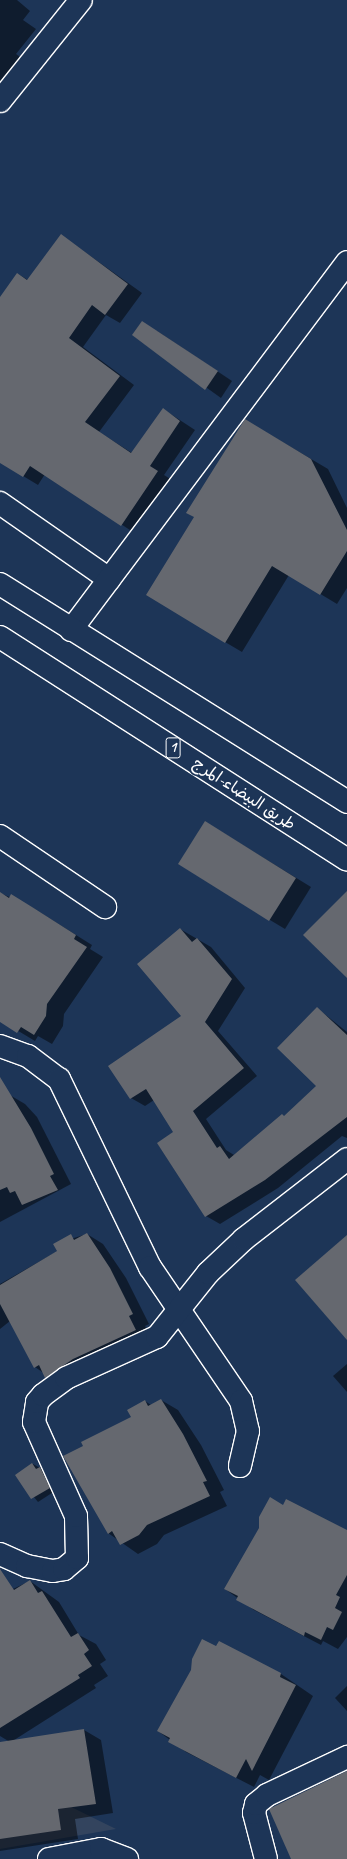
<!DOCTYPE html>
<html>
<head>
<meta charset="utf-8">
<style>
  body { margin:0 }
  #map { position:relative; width:347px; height:1859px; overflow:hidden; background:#1d3557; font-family:Caveat,"Playpen Sans Arabic",sans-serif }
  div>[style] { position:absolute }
  .built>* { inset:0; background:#33445e }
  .shadow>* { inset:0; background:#0007 }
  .building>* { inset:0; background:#65686f }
  .roads { filter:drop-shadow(1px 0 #fff) drop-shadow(-1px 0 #fff) drop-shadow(0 1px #fff) drop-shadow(0 -1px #fff) }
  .street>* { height:22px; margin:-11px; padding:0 11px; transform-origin:11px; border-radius:11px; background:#1d3557 }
  .highway>* { height:22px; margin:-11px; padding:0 11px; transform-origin:11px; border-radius:11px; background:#1d3557 }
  span { translate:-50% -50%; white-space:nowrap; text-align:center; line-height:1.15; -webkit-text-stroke:3.5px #1d3557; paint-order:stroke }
  .shield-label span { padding:1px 3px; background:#1d3557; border:1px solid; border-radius:3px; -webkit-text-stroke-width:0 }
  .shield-label { font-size:15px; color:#fff; font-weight:700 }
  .street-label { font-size:16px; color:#fff }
</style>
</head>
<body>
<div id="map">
  <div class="built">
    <i style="clip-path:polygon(0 1772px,116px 1829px,0 1849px)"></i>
  </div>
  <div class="shadow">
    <i style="clip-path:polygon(0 0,17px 0,30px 11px,23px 20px,36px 29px,16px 54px,23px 59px,0 84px)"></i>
    <i style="clip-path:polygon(61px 235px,142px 293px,120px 323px,106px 315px,83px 347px,134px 385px,99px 432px,132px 453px,163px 409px,195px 430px,164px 475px,172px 480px,136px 534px,45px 474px,38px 485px,0 462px,0 299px,18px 274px,28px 280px)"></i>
    <i style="clip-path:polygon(157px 331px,232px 381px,221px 398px,133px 335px)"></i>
    <i style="clip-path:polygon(262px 430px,328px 469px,347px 508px,347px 588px,337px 604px,289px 575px,242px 652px,225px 642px)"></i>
    <i style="clip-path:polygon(220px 831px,311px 887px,285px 929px,270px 920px)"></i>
    <i style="clip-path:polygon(0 893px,28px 905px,92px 945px,90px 949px,103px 957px,64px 1014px,63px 1026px,52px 1044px,38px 1036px,35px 1041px,0 1020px)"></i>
    <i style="clip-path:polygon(180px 929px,211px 947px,245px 988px,218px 1031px,257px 1076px,206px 1119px,226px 1150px,234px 1155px,285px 1117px,317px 1086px,317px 1008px,347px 1032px,347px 1138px,342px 1136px,278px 1188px,220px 1224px,206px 1216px,158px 1144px,175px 1133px,154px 1100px,145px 1106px,131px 1098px,182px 1017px)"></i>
    <i style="clip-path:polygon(8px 1094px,25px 1104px,37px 1117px,71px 1184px,0 1222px,0 1098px)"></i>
    <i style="clip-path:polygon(87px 1234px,103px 1244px,126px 1278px,149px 1324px,145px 1326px,152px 1339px,62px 1386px,35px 1367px,10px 1321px,0 1329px,0 1284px,58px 1251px,54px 1244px)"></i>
    <i style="clip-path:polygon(347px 1364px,347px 1392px,333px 1376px)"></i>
    <i style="clip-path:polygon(161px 1400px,178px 1410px,201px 1445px,224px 1490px,220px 1492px,227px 1506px,164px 1535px,157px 1544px,138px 1554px,108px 1533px,84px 1446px,132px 1418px,145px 1401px,151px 1405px)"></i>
    <i style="clip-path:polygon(33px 1464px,47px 1472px,55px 1491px,38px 1502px,16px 1475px)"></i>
    <i style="clip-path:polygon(284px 1506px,347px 1531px,347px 1637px,338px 1649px,323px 1641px,321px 1645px,254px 1610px,225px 1589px)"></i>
    <i style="clip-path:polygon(30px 1581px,59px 1602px,79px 1635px,96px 1644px,106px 1660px,100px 1664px,108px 1676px,94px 1685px,96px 1688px,11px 1742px,84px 1730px,101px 1740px,113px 1813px,75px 1819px,78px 1839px,0 1851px,0 1743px,10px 1742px,0 1736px,0 1595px)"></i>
    <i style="clip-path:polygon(219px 1642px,281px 1674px,313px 1696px,269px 1780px,260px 1775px,254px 1787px,186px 1752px,158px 1731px)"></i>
    <i style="clip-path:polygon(347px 1686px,347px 1711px,335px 1698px)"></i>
  </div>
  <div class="building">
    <i style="clip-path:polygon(61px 234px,128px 284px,105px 315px,92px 305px,69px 338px,120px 376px,85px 422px,131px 453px,163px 408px,180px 421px,150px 466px,158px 471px,121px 526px,30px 466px,23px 477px,0 463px,0 297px,17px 273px,27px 280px)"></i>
    <i style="clip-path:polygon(142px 321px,218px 371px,205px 390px,132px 335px)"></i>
    <i style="clip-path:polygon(245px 419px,311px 459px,347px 530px,347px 551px,320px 595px,272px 566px,225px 643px,146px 595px,194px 517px,186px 513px)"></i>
    <i style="clip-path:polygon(205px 821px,296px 878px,269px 921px,178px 864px)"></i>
    <i style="clip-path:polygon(347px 891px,347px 978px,303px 935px)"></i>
    <i style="clip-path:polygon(0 892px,9px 898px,11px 894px,32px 907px,76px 935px,74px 939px,87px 947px,47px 1004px,46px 1016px,34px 1035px,21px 1027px,17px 1033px,0 1022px)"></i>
    <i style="clip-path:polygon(180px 928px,192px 942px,197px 938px,232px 979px,205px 1022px,244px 1068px,193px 1111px,217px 1148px,220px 1146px,229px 1159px,282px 1114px,284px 1116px,316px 1086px,277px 1048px,317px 1007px,347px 1035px,347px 1117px,265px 1180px,205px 1217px,157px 1143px,173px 1132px,146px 1089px,130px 1099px,108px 1066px,181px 1016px,137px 964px)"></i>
    <i style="clip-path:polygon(0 1077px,31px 1128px,54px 1174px,50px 1176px,58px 1190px,22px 1205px,15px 1191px,10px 1193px,7px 1187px,0 1190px)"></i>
    <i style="clip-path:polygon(87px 1233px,110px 1268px,133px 1314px,129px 1316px,136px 1330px,73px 1359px,45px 1378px,39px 1365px,34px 1368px,0 1304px,0 1285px,57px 1251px,53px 1244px,71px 1234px,74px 1240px)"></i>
    <i style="clip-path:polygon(347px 1235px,347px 1340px,295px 1280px)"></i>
    <i style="clip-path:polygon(161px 1399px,183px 1434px,207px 1481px,203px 1482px,210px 1496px,147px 1525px,139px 1535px,120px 1545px,112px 1531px,108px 1534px,63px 1456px,83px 1446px,81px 1442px,131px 1417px,127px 1410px,145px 1400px,148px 1406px)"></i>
    <i style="clip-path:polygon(32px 1463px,36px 1469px,40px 1467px,50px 1488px,31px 1499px,15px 1475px)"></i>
    <i style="clip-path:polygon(270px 1497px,283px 1505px,286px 1499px,347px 1530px,347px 1575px,336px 1595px,340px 1597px,335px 1608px,342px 1612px,333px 1630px,327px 1627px,321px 1640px,305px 1632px,304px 1636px,236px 1600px,238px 1596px,224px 1589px,259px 1528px,259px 1517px)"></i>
    <i style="clip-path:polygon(0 1569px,14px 1590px,30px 1580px,38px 1593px,42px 1591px,71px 1637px,78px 1633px,89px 1650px,84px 1654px,92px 1666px,78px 1675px,80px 1678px,0 1728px)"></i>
    <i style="clip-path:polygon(202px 1639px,216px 1646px,219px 1641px,281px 1673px,280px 1677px,296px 1685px,252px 1771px,246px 1759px,236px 1778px,168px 1742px,170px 1738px,157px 1731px,191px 1670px,192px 1659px)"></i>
    <i style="clip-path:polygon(84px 1729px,96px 1804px,58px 1809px,61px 1830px,0 1839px,0 1742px)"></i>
    <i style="clip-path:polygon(347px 1771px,347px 1859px,291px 1859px,269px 1809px)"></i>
  </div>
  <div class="roads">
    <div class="street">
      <i style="left:0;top:101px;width:129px;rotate:-51.3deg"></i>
      <i style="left:0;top:503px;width:133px;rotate:34.9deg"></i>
      <i style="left:71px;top:630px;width:460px;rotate:-53.1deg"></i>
      <i style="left:0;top:836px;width:127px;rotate:34.1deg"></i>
      <i style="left:0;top:1046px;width:30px;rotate:20deg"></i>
      <i style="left:28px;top:1056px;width:39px;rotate:37deg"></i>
      <i style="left:59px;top:1079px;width:209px;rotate:64.2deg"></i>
      <i style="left:150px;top:1267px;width:162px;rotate:55.8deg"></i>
      <i style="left:241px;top:1401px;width:31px;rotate:77deg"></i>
      <i style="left:248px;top:1431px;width:36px;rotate:103deg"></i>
      <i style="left:0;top:1554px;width:30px;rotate:24deg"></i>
      <i style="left:27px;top:1566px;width:26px;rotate:11deg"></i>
      <i style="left:53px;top:1571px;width:11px;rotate:-10deg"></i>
      <i style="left:64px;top:1569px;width:17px;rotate:-40deg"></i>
      <i style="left:77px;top:1558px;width:42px;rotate:-91.4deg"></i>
      <i style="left:76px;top:1516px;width:103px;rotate:-114.1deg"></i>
      <i style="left:34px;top:1422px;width:20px;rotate:-81deg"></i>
      <i style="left:37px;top:1402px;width:9px;rotate:-49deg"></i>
      <i style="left:43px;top:1395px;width:29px;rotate:-36deg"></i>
      <i style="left:66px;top:1378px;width:100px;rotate:-24.3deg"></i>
      <i style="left:157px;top:1337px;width:82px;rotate:-51.4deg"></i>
      <i style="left:208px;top:1273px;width:50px;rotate:-43.4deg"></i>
      <i style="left:244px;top:1239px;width:130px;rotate:-37.8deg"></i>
      <i style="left:49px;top:1859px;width:53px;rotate:-10.9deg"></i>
      <i style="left:101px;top:1849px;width:28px;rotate:21deg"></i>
      <i style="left:266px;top:1859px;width:48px;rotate:-104.6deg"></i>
      <i style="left:254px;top:1813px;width:9px;rotate:-77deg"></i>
      <i style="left:256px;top:1804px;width:14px;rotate:-39deg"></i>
      <i style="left:267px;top:1795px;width:89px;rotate:-25.4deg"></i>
    </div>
    <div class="highway">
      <i style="left:0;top:584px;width:410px;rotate:32.1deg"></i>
      <i style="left:0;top:637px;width:412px;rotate:32.7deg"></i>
    </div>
  </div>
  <div class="shield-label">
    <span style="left:173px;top:748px">1</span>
  </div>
  <div class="street-label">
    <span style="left:244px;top:794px;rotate:33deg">طريق البيضاء-المرج</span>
  </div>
</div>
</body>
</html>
